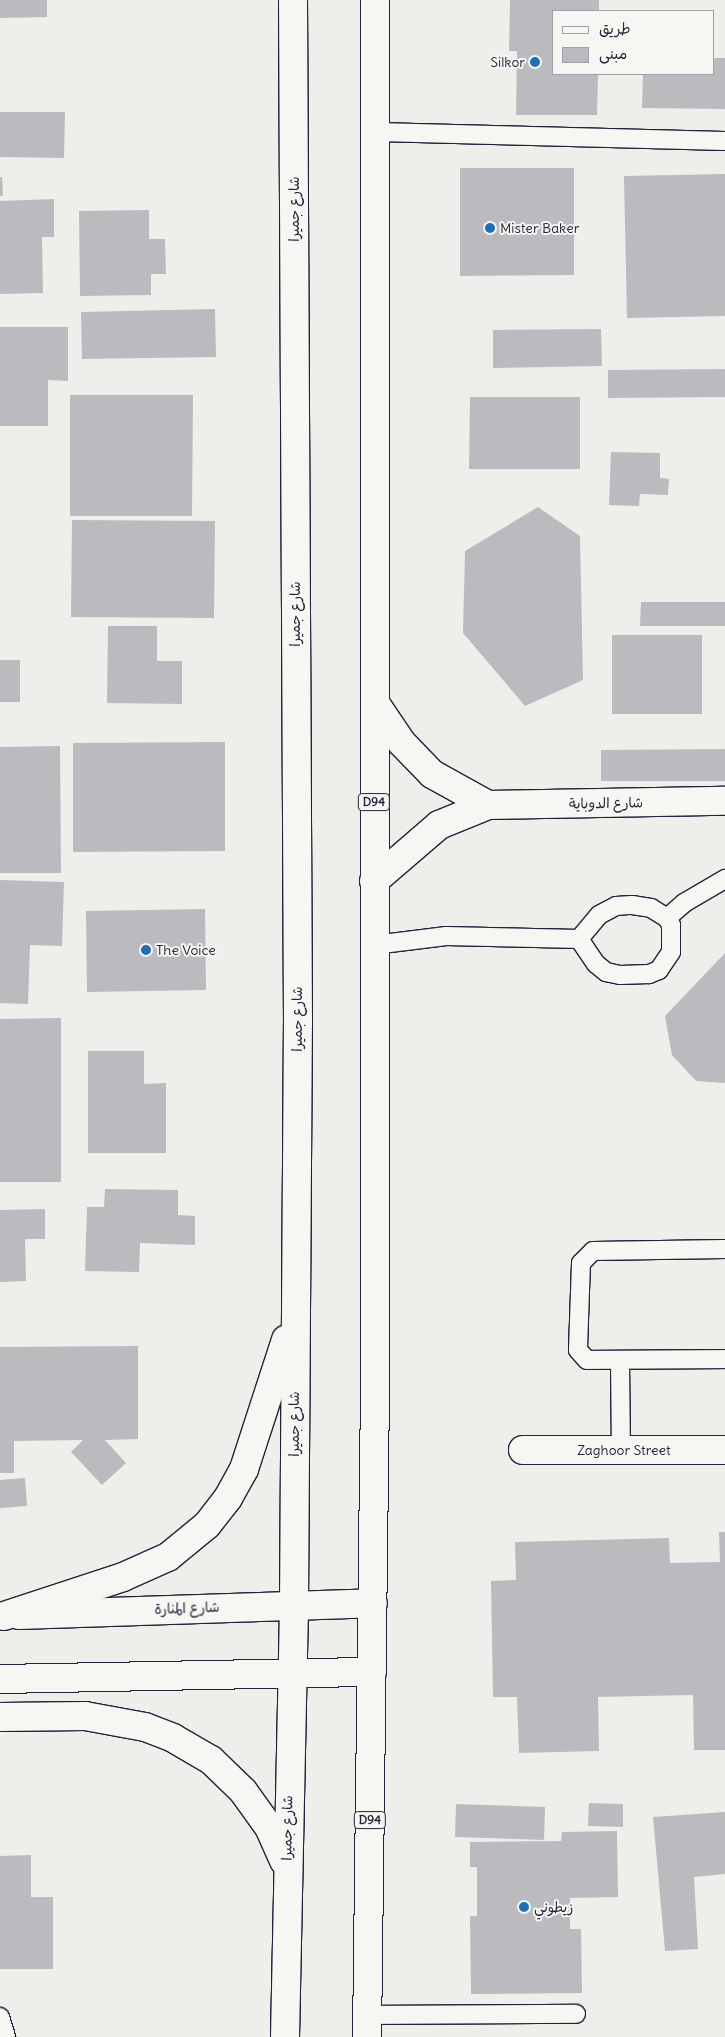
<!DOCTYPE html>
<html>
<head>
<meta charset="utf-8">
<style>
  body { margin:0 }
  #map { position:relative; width:725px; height:2037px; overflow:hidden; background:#eeeeeb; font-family:Delius,"Playpen Sans Arabic",sans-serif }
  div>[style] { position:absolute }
  .building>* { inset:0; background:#bbbbbf }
  .roads { filter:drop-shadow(1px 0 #22223b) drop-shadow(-1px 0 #22223b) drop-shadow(0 1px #22223b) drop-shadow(0 -1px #22223b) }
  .lane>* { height:18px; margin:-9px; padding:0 9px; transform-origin:9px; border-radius:9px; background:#f6f6f2 }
  .street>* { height:28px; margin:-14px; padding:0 14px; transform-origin:14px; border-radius:14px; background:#f6f6f2 }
  .secondary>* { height:28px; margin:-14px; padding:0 14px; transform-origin:14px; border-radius:14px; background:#f6f6f2 }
  .primary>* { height:28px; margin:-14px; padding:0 14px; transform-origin:14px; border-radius:14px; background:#f6f6f2 }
  .dots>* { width:14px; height:14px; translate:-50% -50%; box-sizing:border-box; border:2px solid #f6f6f2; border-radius:50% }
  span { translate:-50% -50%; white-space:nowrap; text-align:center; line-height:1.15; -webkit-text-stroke:4px #f6f6f2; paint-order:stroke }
  .shield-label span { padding:1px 4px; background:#f6f6f2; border:1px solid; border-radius:4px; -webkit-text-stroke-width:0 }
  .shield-label { font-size:12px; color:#22223b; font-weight:700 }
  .poi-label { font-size:14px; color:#22223b }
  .right { translate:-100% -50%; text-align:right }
  .left { translate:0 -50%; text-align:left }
  .street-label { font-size:14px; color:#22223b }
  .legend { position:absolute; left:552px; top:10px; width:162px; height:65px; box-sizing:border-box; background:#f6f6f2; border:1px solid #a1a1a9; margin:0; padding:6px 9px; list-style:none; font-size:15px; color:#22223b }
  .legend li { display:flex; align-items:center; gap:10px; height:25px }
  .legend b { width:25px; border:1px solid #a1a1a9 }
</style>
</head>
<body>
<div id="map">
  <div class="building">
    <i style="clip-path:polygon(0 0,47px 0,47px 17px,0 18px)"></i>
    <i style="clip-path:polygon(510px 0,599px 0,599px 11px,554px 11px,554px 74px,598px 74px,597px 115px,516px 115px,517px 51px,509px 51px)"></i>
    <i style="clip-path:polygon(714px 58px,725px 58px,725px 109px,642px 108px,643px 74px,714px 74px)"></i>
    <i style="clip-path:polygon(0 112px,65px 112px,64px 158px,0 157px)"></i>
    <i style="clip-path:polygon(460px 168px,574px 168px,574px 275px,460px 276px)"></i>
    <i style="clip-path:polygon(725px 174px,725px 316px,627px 318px,624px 176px)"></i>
    <i style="clip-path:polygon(0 177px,2px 177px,3px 196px,0 196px)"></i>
    <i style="clip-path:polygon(54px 199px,54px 237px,42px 237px,43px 293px,0 294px,0 201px)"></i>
    <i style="clip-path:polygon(149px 210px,149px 239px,165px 239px,166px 274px,151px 274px,151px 295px,80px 296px,79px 211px)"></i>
    <i style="clip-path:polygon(215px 309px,216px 357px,82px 359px,81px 312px)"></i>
    <i style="clip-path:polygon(0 327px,68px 327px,68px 381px,48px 380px,48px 426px,0 426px)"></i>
    <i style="clip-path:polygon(601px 329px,602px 366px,493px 368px,493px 330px)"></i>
    <i style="clip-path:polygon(725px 369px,725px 397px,608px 398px,608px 370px)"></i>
    <i style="clip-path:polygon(70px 395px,193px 395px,192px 516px,70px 516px)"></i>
    <i style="clip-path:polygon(470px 397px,580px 397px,580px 469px,469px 469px)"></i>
    <i style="clip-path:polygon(611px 452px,660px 453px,660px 478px,669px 479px,668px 495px,640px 494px,639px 506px,609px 505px)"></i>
    <i style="clip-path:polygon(538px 507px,580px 536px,583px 680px,525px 706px,463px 633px,465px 551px)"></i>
    <i style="clip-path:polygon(72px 520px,215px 521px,214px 618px,71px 617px)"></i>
    <i style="clip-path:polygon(641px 602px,725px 602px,725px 626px,640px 626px)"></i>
    <i style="clip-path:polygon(108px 626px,157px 626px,157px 661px,182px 661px,182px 704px,107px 703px)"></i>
    <i style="clip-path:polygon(612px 635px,702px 635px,702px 714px,612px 714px)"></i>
    <i style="clip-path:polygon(0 660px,20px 660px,20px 702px,0 702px)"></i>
    <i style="clip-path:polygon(225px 742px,225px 851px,73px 852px,73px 743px)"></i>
    <i style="clip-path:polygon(60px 746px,61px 873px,0 873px,0 747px)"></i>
    <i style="clip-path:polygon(725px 749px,725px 781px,601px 781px,601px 750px)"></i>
    <i style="clip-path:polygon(0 880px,64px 882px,62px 946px,30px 945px,28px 1004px,0 1003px)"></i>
    <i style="clip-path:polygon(205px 909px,206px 990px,87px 992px,86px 911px)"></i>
    <i style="clip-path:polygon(725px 953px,725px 1083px,696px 1081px,672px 1055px,665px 1016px)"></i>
    <i style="clip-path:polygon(61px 1018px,61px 1182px,0 1182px,0 1019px)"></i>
    <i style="clip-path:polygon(88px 1051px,144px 1051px,144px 1084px,166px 1083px,166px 1153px,88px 1153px)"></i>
    <i style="clip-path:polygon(105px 1189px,178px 1190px,178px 1215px,195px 1216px,195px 1245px,140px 1243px,139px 1272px,85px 1271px,87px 1207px,104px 1207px)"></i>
    <i style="clip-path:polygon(45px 1209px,45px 1239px,25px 1239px,26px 1281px,0 1282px,0 1210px)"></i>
    <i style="clip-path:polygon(138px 1346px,138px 1439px,105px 1440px,126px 1463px,102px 1485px,71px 1452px,83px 1440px,14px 1441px,14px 1473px,0 1473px,0 1347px)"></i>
    <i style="clip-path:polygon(25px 1478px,27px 1506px,0 1508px,0 1480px)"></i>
    <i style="clip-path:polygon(719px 1532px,725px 1532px,725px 1750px,694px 1750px,693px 1695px,598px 1697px,599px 1751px,519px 1753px,517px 1697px,493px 1697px,491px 1581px,516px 1580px,515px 1542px,669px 1538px,670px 1563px,720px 1562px)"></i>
    <i style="clip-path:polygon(589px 1803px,623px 1804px,623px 1827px,588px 1826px)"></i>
    <i style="clip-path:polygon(456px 1804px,545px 1807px,544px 1840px,455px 1837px)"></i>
    <i style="clip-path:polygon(725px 1812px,725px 1874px,694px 1877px,698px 1949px,665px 1951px,653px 1817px)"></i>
    <i style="clip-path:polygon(617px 1831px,618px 1897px,570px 1898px,570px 1929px,581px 1929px,582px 1993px,471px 1994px,470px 1916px,477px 1916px,477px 1867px,470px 1867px,470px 1842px,561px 1841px,562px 1832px)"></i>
    <i style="clip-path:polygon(31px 1855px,31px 1897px,53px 1897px,53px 1969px,0 1969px,0 1856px)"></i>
  </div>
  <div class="roads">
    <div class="lane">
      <i style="left:377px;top:132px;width:348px;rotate:1.5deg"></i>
      <i style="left:632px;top:905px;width:19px;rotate:9deg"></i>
      <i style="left:651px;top:908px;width:19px;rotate:32deg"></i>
      <i style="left:667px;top:918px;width:8px;rotate:60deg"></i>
      <i style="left:671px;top:925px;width:27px;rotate:90deg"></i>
      <i style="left:671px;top:952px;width:22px;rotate:124deg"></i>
      <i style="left:659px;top:970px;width:11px;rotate:158deg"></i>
      <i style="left:649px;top:974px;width:29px;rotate:178deg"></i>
      <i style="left:620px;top:975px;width:14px;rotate:-168deg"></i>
      <i style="left:606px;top:972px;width:13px;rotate:-141deg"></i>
      <i style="left:596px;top:964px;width:30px;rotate:-124deg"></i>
      <i style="left:579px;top:939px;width:31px;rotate:-50deg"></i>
      <i style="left:599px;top:915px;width:19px;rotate:-28deg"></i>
      <i style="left:616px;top:906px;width:16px;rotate:-4deg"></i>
      <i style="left:667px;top:918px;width:23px;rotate:-41deg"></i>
      <i style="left:684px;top:903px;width:48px;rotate:-30.3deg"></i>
      <i style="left:374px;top:945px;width:73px;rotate:-7.1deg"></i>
      <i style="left:446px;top:936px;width:133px;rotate:1.3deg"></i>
      <i style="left:725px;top:1249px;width:132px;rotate:179.1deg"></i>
      <i style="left:593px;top:1251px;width:17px;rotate:135deg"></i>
      <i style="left:581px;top:1263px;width:87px;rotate:92deg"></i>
      <i style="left:578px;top:1350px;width:13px;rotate:48deg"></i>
      <i style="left:587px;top:1360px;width:138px;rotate:-0.4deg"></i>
      <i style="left:620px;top:1360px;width:90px;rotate:89.4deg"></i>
      <i style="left:368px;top:2015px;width:208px;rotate:-0.3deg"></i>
      <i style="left:0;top:2017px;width:21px;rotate:73deg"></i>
    </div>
    <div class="street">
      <i style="left:375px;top:703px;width:48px;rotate:56deg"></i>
      <i style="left:402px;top:743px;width:43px;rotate:45.9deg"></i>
      <i style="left:432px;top:774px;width:64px;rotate:29deg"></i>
      <i style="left:374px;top:881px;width:86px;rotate:-40.7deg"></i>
      <i style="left:439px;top:825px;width:53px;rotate:-22.2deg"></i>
      <i style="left:488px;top:805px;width:237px;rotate:-1deg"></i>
      <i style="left:523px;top:1450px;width:202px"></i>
    </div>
    <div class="secondary">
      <i style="left:19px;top:1615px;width:354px;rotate:-1.9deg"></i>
      <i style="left:0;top:1679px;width:372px;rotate:-1.1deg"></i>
    </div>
    <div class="primary">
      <i style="left:4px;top:1616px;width:125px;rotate:-18.1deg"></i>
      <i style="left:123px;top:1577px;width:49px;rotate:-24deg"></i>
      <i style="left:168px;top:1557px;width:50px;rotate:-39.4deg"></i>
      <i style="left:207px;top:1525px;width:34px;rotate:-52deg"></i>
      <i style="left:228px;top:1498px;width:33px;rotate:-61deg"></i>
      <i style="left:244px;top:1469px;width:136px;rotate:-72deg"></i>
      <i style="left:0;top:1717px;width:85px;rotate:-0.7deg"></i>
      <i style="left:85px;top:1716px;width:61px;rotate:10.4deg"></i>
      <i style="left:145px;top:1727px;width:30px;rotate:21deg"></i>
      <i style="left:173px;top:1738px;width:44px;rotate:30.1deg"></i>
      <i style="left:211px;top:1760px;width:45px;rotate:44.1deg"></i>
      <i style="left:243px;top:1791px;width:44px;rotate:54.2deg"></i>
      <i style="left:269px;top:1827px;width:37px;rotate:66deg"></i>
      <i style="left:285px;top:2037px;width:433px;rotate:-88.8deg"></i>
      <i style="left:294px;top:1604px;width:582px;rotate:-89.61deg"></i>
      <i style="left:298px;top:1022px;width:1022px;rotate:-90.28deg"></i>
      <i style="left:367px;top:2037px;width:650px;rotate:-89.29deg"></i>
      <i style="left:375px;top:1387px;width:1387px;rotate:-90deg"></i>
    </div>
  </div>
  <div class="dots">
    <i style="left:535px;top:62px;background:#1f6fb2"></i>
    <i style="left:490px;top:228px;background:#1f6fb2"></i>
    <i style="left:146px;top:950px;background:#1f6fb2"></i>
    <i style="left:524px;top:1907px;background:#1f6fb2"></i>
  </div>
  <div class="shield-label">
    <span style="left:374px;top:802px">D94</span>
    <span style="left:370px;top:1820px">D94</span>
  </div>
  <div class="poi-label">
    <span class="right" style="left:525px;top:62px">Silkor</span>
    <span class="left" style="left:500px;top:228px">Mister Baker</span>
    <span class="left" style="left:156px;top:950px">The Voice</span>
    <span class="left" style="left:534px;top:1907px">زيطوني</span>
  </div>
  <div class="street-label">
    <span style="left:294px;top:209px;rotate:-90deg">شارع جميرا</span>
    <span style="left:295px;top:614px;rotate:-90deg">شارع جميرا</span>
    <span style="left:606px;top:803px;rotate:-1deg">شارع الدوباية</span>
    <span style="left:297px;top:1019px;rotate:-90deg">شارع جميرا</span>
    <span style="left:294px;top:1424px;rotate:-90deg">شارع جميرا</span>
    <span style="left:624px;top:1450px">Zaghoor Street</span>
    <span style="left:187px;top:1608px;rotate:-2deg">شارع المنارة</span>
    <span style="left:287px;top:1828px;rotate:-89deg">شارع جميرا</span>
  </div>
  <ul class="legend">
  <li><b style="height:6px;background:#f6f6f2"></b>طريق</li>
  <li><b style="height:14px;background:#bbbbbf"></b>مبنى</li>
  </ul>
</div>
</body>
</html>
